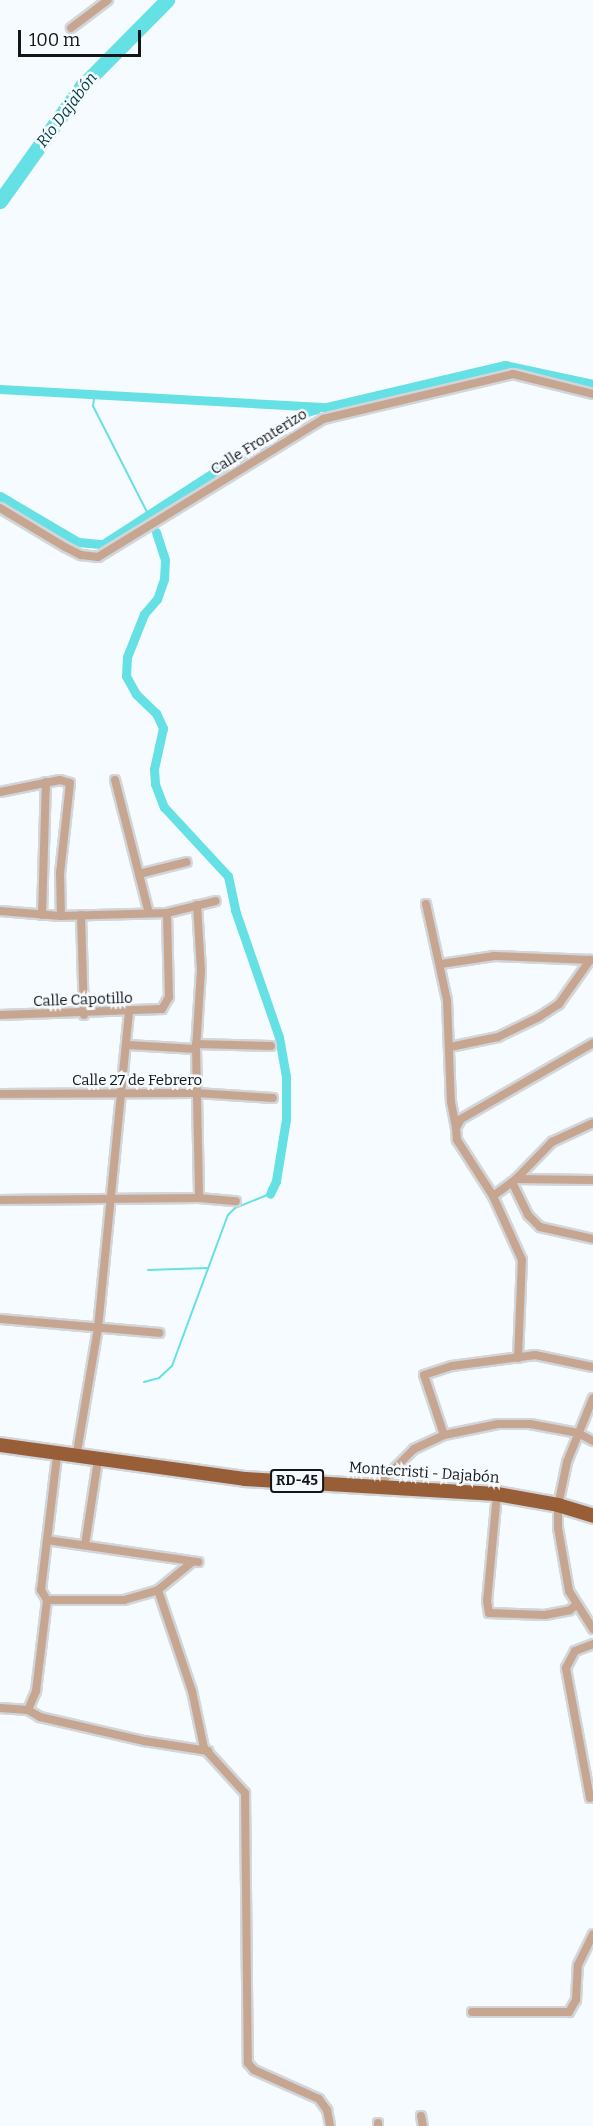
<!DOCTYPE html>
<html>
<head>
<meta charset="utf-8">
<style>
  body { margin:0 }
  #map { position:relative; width:593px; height:2126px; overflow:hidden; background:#f6fbff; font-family:Bitter,serif }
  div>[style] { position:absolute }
  .stream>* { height:2px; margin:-1px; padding:0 1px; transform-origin:1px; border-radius:1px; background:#65e0e5 }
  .canal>* { height:9px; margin:-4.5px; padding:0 4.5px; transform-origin:4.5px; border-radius:4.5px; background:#65e0e5 }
  .river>* { height:15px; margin:-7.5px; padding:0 7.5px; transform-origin:7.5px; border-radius:7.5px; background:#65e0e5 }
  .roads { filter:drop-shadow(2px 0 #d2d6da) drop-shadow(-2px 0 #d2d6da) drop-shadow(0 2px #d2d6da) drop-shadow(0 -2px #d2d6da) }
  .minor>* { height:8px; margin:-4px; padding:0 4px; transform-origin:4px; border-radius:4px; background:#c7a691 }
  .primary>* { height:14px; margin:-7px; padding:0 7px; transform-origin:7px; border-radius:7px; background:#985e38 }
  span { translate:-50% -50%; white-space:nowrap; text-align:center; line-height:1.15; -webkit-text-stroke:5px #f6fbff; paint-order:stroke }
  .shield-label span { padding:2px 4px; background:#f6fbff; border:2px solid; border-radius:4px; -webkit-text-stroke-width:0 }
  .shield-label { font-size:14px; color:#141517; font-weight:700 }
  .street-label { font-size:15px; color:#141517 }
  .water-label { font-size:16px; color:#003c3f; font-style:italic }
  .scale { position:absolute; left:18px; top:30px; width:123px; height:27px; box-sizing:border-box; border:3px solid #141517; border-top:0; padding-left:8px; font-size:18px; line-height:21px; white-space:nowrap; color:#141517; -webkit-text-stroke:4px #f6fbff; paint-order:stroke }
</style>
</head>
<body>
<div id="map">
  <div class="stream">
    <i style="left:95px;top:393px;width:13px;rotate:99deg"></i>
    <i style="left:93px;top:406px;width:126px;rotate:63deg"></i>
    <i style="left:148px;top:1270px;width:59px;rotate:-1.9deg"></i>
    <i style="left:144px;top:1382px;width:16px;rotate:-15deg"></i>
    <i style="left:159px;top:1378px;width:18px;rotate:-43deg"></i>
    <i style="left:172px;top:1366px;width:161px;rotate:-69.7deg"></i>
    <i style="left:228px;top:1215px;width:10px;rotate:-45deg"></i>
    <i style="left:235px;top:1208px;width:38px;rotate:-22deg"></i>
  </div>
  <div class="canal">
    <i style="left:0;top:389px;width:327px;rotate:3.2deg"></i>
    <i style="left:327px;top:407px;width:183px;rotate:-13.3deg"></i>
    <i style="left:505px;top:365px;width:90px;rotate:12.2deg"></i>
    <i style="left:0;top:496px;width:91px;rotate:30.5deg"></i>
    <i style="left:78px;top:542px;width:25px;rotate:5deg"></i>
    <i style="left:103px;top:544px;width:243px;rotate:-32.9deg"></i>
    <i style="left:307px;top:412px;width:10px;rotate:-17deg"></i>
    <i style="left:156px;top:532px;width:29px;rotate:72deg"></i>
    <i style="left:165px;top:560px;width:19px;rotate:93deg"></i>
    <i style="left:164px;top:579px;width:21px;rotate:109deg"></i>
    <i style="left:157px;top:599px;width:20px;rotate:131deg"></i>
    <i style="left:144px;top:614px;width:46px;rotate:111.6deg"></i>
    <i style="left:127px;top:657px;width:19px;rotate:93deg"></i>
    <i style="left:126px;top:676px;width:21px;rotate:61deg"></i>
    <i style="left:136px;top:694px;width:28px;rotate:44deg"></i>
    <i style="left:156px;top:713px;width:17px;rotate:65deg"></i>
    <i style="left:163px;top:728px;width:42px;rotate:102.4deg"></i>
    <i style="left:154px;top:769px;width:15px;rotate:86deg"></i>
    <i style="left:155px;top:784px;width:25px;rotate:69deg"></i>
    <i style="left:164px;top:807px;width:94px;rotate:47.2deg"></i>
    <i style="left:228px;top:876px;width:35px;rotate:78deg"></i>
    <i style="left:235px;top:910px;width:134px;rotate:70.9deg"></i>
    <i style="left:279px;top:1037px;width:40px;rotate:80deg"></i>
    <i style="left:286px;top:1076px;width:43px;rotate:90deg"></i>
    <i style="left:286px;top:1119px;width:63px;rotate:99.2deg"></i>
    <i style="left:276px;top:1181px;width:14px;rotate:115deg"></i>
  </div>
  <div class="river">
    <i style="left:0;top:201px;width:141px;rotate:-54.5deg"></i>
    <i style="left:82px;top:86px;width:121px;rotate:-45.3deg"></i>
  </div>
  <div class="roads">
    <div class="minor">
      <i style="left:71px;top:28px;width:46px;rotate:-37.1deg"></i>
      <i style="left:0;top:508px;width:76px;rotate:31deg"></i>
      <i style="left:65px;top:547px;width:18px;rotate:27deg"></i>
      <i style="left:81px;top:555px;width:17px;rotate:7deg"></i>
      <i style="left:98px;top:557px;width:264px;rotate:-31.5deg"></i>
      <i style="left:323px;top:419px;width:195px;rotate:-13.3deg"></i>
      <i style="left:513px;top:374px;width:82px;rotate:14deg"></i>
      <i style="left:115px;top:780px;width:137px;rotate:75.7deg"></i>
      <i style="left:0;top:792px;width:61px;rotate:-11.3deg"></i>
      <i style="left:60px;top:780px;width:10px;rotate:17deg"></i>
      <i style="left:70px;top:783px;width:91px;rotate:96.3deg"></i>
      <i style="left:60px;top:873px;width:43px;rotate:88.7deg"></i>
      <i style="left:139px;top:874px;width:49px;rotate:-14deg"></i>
      <i style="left:426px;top:904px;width:98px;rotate:77.7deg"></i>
      <i style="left:447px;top:1000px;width:102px;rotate:87.8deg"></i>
      <i style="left:451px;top:1102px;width:26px;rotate:79deg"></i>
      <i style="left:197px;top:905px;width:65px;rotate:86.5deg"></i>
      <i style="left:201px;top:970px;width:79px;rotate:93.6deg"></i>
      <i style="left:196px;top:1049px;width:149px;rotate:88.8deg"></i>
      <i style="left:0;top:911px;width:61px;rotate:4.7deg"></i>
      <i style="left:61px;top:916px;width:106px;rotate:-1.6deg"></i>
      <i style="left:167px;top:913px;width:50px;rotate:-13.8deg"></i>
      <i style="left:42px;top:915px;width:133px;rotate:-88.3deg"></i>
      <i style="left:81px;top:915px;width:100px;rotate:88.3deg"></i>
      <i style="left:441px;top:964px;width:54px;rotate:-8.6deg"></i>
      <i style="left:494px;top:956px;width:99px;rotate:2.3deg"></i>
      <i style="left:0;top:1015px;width:162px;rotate:-2.1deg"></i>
      <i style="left:162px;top:1009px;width:14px;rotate:-60deg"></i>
      <i style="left:169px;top:997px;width:84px;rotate:-91.4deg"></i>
      <i style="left:196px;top:1044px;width:75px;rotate:1.5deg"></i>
      <i style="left:128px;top:1045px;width:68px;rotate:3.4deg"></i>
      <i style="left:450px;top:1047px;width:49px;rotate:-11.8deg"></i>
      <i style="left:498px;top:1037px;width:46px;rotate:-26deg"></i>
      <i style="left:539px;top:1017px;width:24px;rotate:-33deg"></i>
      <i style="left:559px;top:1004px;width:54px;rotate:-54.8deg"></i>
      <i style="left:0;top:1094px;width:196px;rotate:-0.3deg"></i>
      <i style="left:196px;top:1093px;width:77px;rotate:3.7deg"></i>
      <i style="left:516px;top:1179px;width:52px;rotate:-45.8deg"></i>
      <i style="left:552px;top:1142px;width:45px;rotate:-24.9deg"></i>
      <i style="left:512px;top:1182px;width:37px;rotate:64deg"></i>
      <i style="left:528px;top:1215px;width:17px;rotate:45deg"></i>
      <i style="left:540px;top:1227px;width:54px;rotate:12.8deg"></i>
      <i style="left:493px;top:1196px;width:29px;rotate:-36deg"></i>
      <i style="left:516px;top:1179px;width:77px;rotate:0.7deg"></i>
      <i style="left:0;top:1200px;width:199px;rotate:-0.6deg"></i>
      <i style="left:199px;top:1198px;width:37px;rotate:5deg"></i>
      <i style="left:0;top:1319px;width:160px;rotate:5deg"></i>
      <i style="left:518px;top:1358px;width:98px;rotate:-87.7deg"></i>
      <i style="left:522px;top:1260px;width:70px;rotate:-114.4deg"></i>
      <i style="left:493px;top:1196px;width:67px;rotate:-122.7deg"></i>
      <i style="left:457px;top:1140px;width:12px;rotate:-95deg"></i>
      <i style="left:456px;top:1128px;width:10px;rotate:-61deg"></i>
      <i style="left:461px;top:1119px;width:152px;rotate:-29.9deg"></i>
      <i style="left:444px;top:1435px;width:63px;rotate:-108.4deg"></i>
      <i style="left:424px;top:1375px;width:29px;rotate:-18deg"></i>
      <i style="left:452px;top:1366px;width:84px;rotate:-7.5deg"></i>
      <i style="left:535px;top:1355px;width:59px;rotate:11.7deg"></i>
      <i style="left:76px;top:1458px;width:132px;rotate:-80.4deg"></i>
      <i style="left:98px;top:1328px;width:318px;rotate:-84.4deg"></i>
      <i style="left:377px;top:1486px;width:52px;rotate:-45deg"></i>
      <i style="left:414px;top:1449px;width:33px;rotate:-25deg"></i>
      <i style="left:444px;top:1435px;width:55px;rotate:-11.5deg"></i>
      <i style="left:498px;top:1424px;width:32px"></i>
      <i style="left:530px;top:1424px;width:49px;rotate:10.6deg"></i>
      <i style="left:578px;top:1433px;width:17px;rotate:28deg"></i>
      <i style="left:497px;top:1494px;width:107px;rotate:95.3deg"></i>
      <i style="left:487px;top:1601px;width:12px;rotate:81deg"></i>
      <i style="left:489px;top:1613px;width:56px;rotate:2deg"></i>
      <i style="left:545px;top:1615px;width:25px;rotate:-11deg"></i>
      <i style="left:570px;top:1610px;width:8px;rotate:-40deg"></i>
      <i style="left:558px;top:1505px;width:23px;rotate:90deg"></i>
      <i style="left:558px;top:1528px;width:64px;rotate:80.1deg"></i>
      <i style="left:569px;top:1591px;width:45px;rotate:57.7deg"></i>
      <i style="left:558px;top:1506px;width:45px;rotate:-78.4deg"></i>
      <i style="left:567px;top:1462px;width:69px;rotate:-67.9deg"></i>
      <i style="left:47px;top:1540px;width:153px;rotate:8.3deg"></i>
      <i style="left:85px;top:1545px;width:86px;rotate:-81.3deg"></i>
      <i style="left:158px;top:1590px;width:107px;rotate:71.4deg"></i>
      <i style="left:192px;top:1691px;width:58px;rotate:78.1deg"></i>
      <i style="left:204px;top:1748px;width:61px;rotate:47.7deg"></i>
      <i style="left:245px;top:1793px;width:270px;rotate:89.4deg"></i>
      <i style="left:248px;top:2063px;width:9px;rotate:49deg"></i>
      <i style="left:254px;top:2070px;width:71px;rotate:24deg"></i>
      <i style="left:319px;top:2099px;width:14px;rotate:54deg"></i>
      <i style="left:327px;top:2110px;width:16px;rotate:79deg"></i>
      <i style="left:47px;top:1600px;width:77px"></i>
      <i style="left:124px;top:1600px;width:35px;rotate:-16deg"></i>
      <i style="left:158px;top:1590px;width:43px;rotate:-39.3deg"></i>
      <i style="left:0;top:1708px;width:28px;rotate:4deg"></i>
      <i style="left:28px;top:1710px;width:14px;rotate:30deg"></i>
      <i style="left:40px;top:1717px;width:107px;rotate:13deg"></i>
      <i style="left:144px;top:1741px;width:65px;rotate:8.9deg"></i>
      <i style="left:28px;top:1710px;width:21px;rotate:-67deg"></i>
      <i style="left:36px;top:1691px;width:92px;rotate:-83.1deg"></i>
      <i style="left:47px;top:1600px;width:12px;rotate:-121deg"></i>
      <i style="left:41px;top:1590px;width:136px;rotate:-83.2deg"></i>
      <i style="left:590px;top:1798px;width:132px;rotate:-100.5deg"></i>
      <i style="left:566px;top:1668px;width:19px;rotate:-62deg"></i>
      <i style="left:575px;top:1651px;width:19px;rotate:-21deg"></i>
      <i style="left:472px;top:2012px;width:97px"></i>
      <i style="left:569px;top:2012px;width:14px;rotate:-60deg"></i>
      <i style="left:576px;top:2000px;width:35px;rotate:-87deg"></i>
      <i style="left:578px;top:1965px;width:34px;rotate:-64deg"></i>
      <i style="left:421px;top:2116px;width:10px;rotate:79deg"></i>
      <i style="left:378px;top:2123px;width:3px;rotate:90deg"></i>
    </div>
    <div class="primary">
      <i style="left:0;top:1445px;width:247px;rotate:7.9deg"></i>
      <i style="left:245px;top:1479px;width:252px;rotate:3.4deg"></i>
      <i style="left:497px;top:1494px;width:62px;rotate:10.2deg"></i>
      <i style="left:558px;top:1505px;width:37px;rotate:17deg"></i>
    </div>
  </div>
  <div class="shield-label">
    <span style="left:297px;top:1481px">RD-45</span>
  </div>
  <div class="street-label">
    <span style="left:259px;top:442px;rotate:-32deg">Calle Fronterizo</span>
    <span style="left:83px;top:1000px;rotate:-2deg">Calle Capotillo</span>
    <span style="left:137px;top:1081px">Calle 27 de Febrero</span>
    <span style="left:424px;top:1473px;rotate:4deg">Montecristi - Dajabón</span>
  </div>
  <div class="water-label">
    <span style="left:67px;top:110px;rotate:-53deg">Río Dajabón</span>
  </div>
  <div class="scale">100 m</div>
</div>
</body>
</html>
